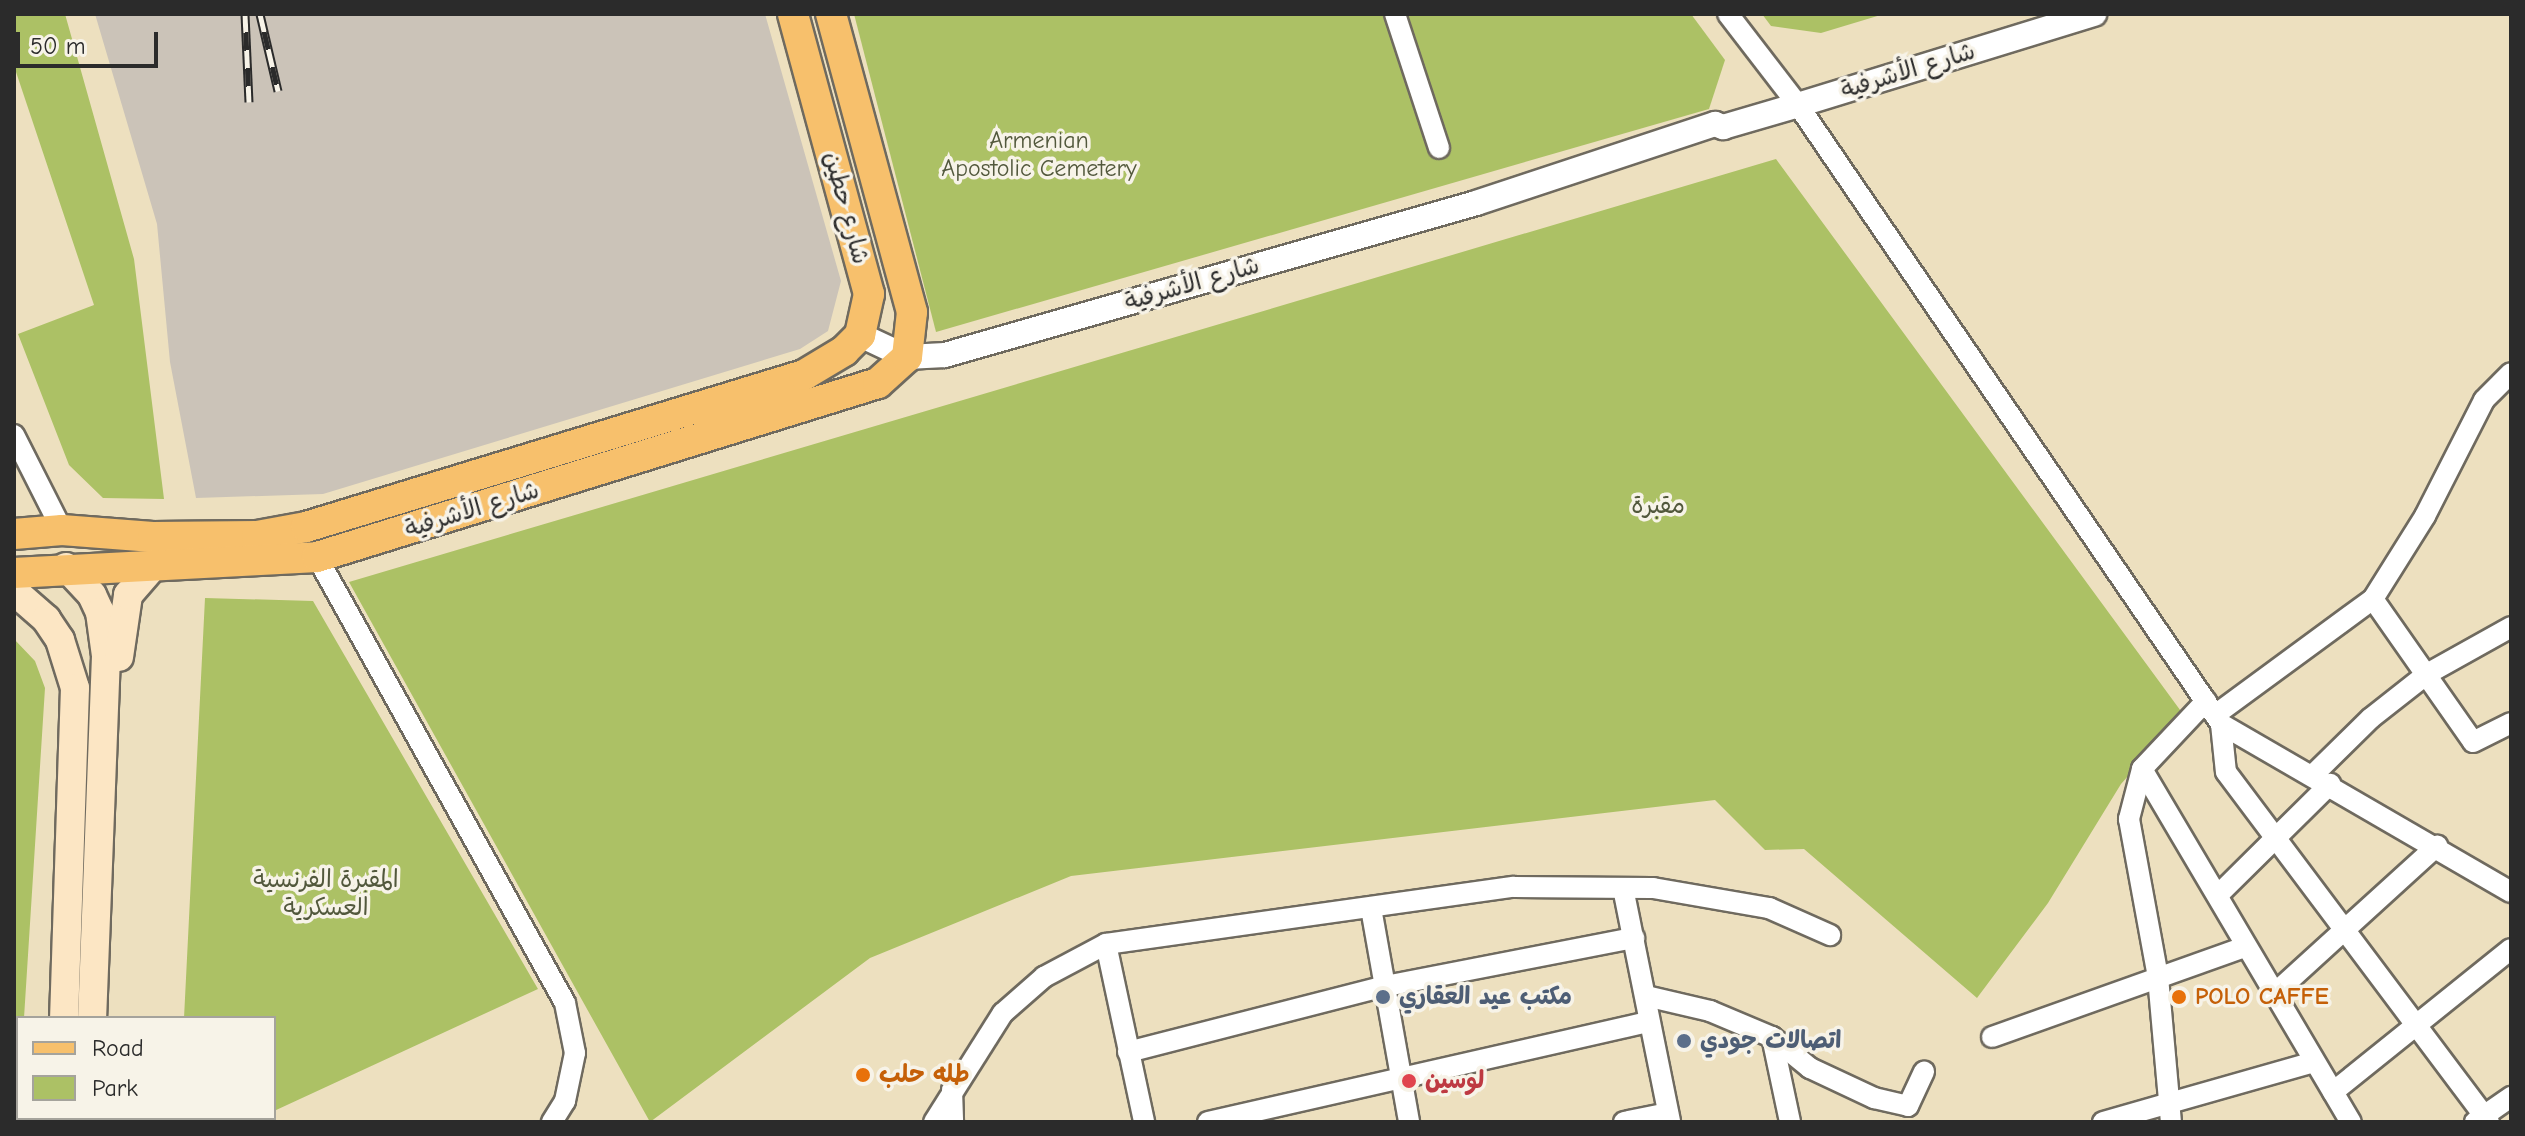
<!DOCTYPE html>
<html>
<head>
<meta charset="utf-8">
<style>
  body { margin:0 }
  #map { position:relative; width:2525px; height:1136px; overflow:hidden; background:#ede0bf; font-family:"Comic Neue","Playpen Sans Arabic",sans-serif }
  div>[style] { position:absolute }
  .industrial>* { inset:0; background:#cbc3b8 }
  .green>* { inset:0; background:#acc165 }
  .roads { filter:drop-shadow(2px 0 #6f6a5f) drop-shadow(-2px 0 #6f6a5f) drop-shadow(0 2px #6f6a5f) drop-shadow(0 -2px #6f6a5f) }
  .minor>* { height:20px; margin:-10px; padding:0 10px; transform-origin:10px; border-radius:10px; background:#fff }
  .tertiary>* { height:24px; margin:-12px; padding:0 12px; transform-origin:12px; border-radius:12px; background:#fff }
  .secondary>* { height:28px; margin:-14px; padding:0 14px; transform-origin:14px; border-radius:14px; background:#fce6c4 }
  .primary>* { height:30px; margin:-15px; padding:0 15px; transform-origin:15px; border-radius:15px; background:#f7c06c }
  .rail>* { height:9px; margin-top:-4.5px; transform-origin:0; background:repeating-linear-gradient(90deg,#f7f3e8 0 18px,#2b2b2b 0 36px); box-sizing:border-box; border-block:2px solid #2b2b2b }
  .dots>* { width:22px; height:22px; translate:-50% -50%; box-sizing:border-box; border:4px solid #f7f3e8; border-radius:50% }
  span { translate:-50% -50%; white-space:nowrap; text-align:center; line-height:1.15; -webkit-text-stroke:7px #f7f3e8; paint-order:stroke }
  .street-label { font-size:24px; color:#2b2b2b }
  .park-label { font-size:24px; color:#52583c }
  .service-label { font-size:24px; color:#4e5e75; font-weight:700 }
  .left { translate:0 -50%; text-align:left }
  .food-label { font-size:24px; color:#c56008; font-weight:700 }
  .health-label { font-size:24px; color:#be3a42; font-weight:700 }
  .frame { position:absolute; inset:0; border:16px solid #2b2b2b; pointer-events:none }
  .legend { position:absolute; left:16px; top:1016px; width:260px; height:104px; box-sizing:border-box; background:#f7f3e8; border:2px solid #a5a39c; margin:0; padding:10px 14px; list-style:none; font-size:24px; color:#2b2b2b }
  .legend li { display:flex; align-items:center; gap:16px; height:40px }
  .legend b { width:40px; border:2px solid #a5a39c }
  .scale { position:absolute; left:16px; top:32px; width:142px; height:36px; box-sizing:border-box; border:4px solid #2b2b2b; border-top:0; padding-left:10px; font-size:24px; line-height:28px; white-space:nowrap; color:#2b2b2b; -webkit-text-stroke:6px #f7f3e8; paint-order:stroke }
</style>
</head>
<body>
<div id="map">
  <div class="industrial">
    <i style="clip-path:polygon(95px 14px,765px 14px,841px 281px,828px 331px,800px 349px,323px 494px,196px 498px,170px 362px,157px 224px)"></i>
  </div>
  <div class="green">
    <i style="clip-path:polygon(14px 14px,65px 14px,134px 259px,164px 499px,103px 498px,69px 465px,18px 334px,94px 305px,14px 66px)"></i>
    <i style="clip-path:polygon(854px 14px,1691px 14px,1725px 60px,1709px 109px,936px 332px)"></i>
    <i style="clip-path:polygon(1762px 14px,1884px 14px,1821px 33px,1771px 26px)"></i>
    <i style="clip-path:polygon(1776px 159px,2183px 714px,2121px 784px,2048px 903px,1977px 998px,1804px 849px,1765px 850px,1715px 800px,1071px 876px,870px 958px,650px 1122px,349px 582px)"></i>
    <i style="clip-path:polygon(205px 598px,313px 601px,538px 989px,274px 1111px,274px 1018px,184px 1018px)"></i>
    <i style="clip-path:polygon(14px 639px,35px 661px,45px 688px,24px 1018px,18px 1018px,22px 1122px,14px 1122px)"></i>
  </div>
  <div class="roads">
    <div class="minor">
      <i style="left:1395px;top:14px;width:141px;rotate:71.8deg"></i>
      <i style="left:1728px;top:14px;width:115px;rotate:52.4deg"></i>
      <i style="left:1798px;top:105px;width:750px;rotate:55.65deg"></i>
      <i style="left:2221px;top:724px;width:335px;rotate:30.1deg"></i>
      <i style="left:14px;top:435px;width:106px;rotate:63.2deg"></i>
      <i style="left:317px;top:557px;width:510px;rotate:60.92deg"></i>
      <i style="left:565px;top:1003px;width:51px;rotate:78.7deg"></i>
      <i style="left:575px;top:1053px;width:49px;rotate:101.8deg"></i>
      <i style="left:565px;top:1101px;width:25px;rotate:122deg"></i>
      <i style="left:2373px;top:599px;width:174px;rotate:55deg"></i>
      <i style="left:2473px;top:742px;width:42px;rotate:-26.6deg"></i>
      <i style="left:2206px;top:701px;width:93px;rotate:133.3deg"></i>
      <i style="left:2142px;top:769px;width:410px;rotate:59.4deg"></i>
      <i style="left:2215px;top:715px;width:196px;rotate:-36.3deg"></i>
      <i style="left:2373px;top:599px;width:98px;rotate:-57.9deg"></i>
      <i style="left:2425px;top:516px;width:130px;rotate:-63deg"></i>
      <i style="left:2484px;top:400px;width:38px;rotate:-45deg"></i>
      <i style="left:2221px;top:724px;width:48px;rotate:84.1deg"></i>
      <i style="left:2226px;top:772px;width:438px;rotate:53.1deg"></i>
      <i style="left:2142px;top:769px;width:52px;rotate:104.6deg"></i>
      <i style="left:2129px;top:819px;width:161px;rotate:79.6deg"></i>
      <i style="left:2158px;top:977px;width:146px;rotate:84.9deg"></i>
      <i style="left:2313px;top:775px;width:81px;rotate:-44.5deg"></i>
      <i style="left:2371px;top:718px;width:71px;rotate:-38.2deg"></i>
      <i style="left:2427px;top:674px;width:96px;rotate:-29.2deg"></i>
      <i style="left:1623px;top:888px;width:239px;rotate:78.6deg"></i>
      <i style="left:2218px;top:895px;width:158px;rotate:-44.7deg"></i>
      <i style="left:1371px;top:908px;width:217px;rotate:79.9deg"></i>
      <i style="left:1106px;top:944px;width:182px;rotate:77.9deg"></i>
      <i style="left:2273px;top:995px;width:222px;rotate:-42.3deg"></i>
      <i style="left:1646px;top:996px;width:66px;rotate:13.2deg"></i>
      <i style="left:1710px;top:1011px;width:67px;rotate:22.8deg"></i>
      <i style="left:1772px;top:1037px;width:49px;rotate:39.2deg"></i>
      <i style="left:1810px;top:1068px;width:71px;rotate:25.1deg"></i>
      <i style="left:1874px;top:1098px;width:35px;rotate:13deg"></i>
      <i style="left:1908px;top:1106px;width:38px;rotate:-65deg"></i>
      <i style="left:1772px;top:1037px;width:87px;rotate:78deg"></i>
      <i style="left:1992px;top:1037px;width:269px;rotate:-19.6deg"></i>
      <i style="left:1128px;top:1052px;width:261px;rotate:-14.4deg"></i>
      <i style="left:1381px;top:987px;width:258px;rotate:-11deg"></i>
      <i style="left:952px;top:1090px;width:32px;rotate:88deg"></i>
      <i style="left:2333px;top:1092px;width:228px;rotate:-38.8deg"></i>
      <i style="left:934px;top:1122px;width:129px;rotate:-57.7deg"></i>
      <i style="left:1003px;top:1013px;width:55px;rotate:-41.3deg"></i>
      <i style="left:1044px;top:977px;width:70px;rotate:-28deg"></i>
      <i style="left:1106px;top:944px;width:412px;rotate:-8deg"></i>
      <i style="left:1514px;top:887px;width:139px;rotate:0.4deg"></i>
      <i style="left:1653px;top:888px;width:118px;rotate:9.8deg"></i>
      <i style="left:1769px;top:908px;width:67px;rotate:23.9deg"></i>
      <i style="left:1208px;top:1122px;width:452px;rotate:-12.8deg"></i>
      <i style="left:1624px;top:1122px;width:45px;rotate:-11.6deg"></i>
      <i style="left:2103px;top:1122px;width:218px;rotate:-15.9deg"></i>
      <i style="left:2475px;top:1122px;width:44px;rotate:-34.8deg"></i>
    </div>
    <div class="tertiary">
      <i style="left:860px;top:335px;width:52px;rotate:25.1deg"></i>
      <i style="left:907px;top:357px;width:38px;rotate:-3deg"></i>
      <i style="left:945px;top:355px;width:552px;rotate:-15.97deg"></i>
      <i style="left:1476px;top:203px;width:252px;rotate:-18.3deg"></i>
      <i style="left:1715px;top:124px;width:9px;rotate:21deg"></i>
      <i style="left:1723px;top:127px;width:78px;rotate:-16.3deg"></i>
      <i style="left:1798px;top:105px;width:310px;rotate:-17.1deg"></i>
    </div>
    <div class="secondary">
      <i style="left:66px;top:567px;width:38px;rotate:47deg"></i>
      <i style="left:92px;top:595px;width:19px;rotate:65deg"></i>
      <i style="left:100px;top:612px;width:44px;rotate:82.2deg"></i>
      <i style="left:106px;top:656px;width:362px;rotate:92.2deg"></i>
      <i style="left:14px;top:591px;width:43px;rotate:41.2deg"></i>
      <i style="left:46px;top:619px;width:25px;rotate:56deg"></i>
      <i style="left:60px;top:640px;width:50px;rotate:72.6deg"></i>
      <i style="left:75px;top:688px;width:330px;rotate:91.9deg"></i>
      <i style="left:119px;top:657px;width:63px;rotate:-81.7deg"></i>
      <i style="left:128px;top:595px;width:38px;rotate:-49deg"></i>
      <i style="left:61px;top:1122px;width:4px;rotate:-90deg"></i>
      <i style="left:89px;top:1122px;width:4px;rotate:-76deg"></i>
    </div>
    <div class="primary">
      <i style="left:14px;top:534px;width:48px;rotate:-4.8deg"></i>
      <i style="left:62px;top:530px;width:91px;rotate:4.4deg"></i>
      <i style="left:153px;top:537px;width:104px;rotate:-0.6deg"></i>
      <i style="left:257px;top:536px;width:50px;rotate:-10.4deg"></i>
      <i style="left:306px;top:527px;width:521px;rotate:-16.97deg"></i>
      <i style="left:804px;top:375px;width:47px;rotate:-31deg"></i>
      <i style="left:844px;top:351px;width:23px;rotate:-45deg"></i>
      <i style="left:860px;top:335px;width:42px;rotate:-77.6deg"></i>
      <i style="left:869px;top:294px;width:290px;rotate:-105.2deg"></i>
      <i style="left:14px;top:573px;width:303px;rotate:-3deg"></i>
      <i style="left:317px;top:557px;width:587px;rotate:-17.23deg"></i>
      <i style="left:878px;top:383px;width:39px;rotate:-42deg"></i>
      <i style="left:907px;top:357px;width:45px;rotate:-83.7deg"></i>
      <i style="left:912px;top:312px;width:309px;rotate:-105.2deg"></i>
    </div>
  </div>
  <div class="rail">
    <i style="left:245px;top:14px;width:88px;rotate:87.4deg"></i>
    <i style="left:260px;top:14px;width:79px;rotate:76.8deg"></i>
  </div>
  <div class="dots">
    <i style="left:1383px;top:997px;background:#5c6f8a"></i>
    <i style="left:2179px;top:997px;background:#e8710a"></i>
    <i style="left:1684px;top:1041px;background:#5c6f8a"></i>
    <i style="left:863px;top:1075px;background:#e8710a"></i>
    <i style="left:1409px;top:1081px;background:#e0444e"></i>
  </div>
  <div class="street-label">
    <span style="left:1908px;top:71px;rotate:-17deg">شارع الأشرفية</span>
    <span style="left:846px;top:208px;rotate:75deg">شارع حطين</span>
    <span style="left:1192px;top:284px;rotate:-16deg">شارع الأشرفية</span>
    <span style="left:472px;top:510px;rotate:-17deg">شارع الأشرفية</span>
  </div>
  <div class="park-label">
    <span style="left:1039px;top:155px">Armenian<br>Apostolic Cemetery</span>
    <span style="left:1658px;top:506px">مقبرة</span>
    <span style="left:326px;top:894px">المقبرة الفرنسية<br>العسكرية</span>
  </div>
  <div class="service-label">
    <span class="left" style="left:1399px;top:997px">مكتب عيد العقاري</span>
    <span class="left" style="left:1700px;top:1041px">اتصالات جودي</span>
  </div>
  <div class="food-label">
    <span class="left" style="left:2195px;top:997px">POLO CAFFE</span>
    <span class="left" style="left:879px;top:1075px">طله حلب</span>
  </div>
  <div class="health-label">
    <span class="left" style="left:1425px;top:1081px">لوسين</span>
  </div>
  <div class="frame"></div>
  <ul class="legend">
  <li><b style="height:10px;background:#f7c06c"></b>Road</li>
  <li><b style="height:22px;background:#acc165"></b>Park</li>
  </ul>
  <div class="scale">50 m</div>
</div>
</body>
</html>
